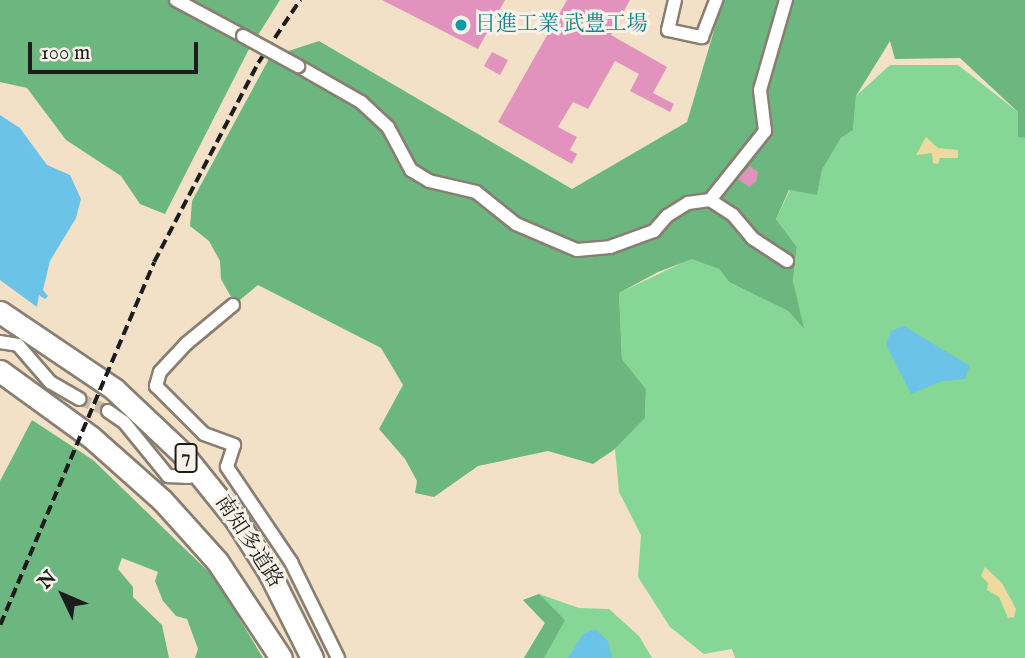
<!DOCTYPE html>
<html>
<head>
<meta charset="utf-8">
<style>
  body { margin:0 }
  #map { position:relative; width:1025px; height:658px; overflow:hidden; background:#f3e1c7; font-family:"IM FELL English","Noto Serif JP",serif }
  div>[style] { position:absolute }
  .green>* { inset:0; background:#86d696 }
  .forest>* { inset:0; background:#6cb77f }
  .sand>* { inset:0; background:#eeda9e }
  .water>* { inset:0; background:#6bc4e8 }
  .building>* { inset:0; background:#e193be }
  .street-tunnel>* { height:12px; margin-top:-6px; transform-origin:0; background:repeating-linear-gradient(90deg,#c8baa5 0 12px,transparent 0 18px) }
  .roads { filter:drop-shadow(2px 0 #887e72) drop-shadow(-2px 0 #887e72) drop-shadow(0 2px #887e72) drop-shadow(0 -2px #887e72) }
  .street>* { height:12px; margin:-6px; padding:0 6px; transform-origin:6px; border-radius:6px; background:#fff }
  .highway>* { height:21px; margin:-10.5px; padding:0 10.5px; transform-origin:10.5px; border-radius:10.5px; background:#fff }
  .rail>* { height:3.5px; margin-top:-1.75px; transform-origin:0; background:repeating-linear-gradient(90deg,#1c1c1c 0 10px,transparent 0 15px) }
  .bridges { filter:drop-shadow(2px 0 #887e72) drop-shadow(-2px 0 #887e72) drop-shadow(0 2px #887e72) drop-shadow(0 -2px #887e72) }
  .street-bridge>* { height:12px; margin:-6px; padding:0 6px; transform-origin:6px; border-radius:6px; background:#fff }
  .dots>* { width:19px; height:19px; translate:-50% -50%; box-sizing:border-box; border:4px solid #f7f3e8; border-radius:50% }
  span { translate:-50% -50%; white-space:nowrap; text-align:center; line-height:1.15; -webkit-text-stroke:6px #f7f3e8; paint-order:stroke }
  .shield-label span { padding:2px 5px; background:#f7f3e8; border:2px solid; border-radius:5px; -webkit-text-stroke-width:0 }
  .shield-label { font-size:19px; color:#1c1c1c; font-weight:700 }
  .culture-label { font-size:21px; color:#0d838f }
  .left { translate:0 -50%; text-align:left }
  .street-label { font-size:21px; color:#1c1c1c }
  .north { position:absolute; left:28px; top:560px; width:70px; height:70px; -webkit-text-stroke:5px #f7f3e8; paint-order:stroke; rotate:314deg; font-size:19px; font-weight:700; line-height:28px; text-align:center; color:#1c1c1c }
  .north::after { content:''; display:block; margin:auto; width:24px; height:32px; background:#1c1c1c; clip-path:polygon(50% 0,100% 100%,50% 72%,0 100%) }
  .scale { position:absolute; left:28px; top:42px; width:170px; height:32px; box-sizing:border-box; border:4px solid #1c1c1c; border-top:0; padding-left:9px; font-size:21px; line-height:24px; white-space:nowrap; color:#1c1c1c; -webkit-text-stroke:5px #f7f3e8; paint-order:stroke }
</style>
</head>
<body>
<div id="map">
  <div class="green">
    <i style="clip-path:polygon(890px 65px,958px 65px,1018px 112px,1018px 136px,1025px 138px,1025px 658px,735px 658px,732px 649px,704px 654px,670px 627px,638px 577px,641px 535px,619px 492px,615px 449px,645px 418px,646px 389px,622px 359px,619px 293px,692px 258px,719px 269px,729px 282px,788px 311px,803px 328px,793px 280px,797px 247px,776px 219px,790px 190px,817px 194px,822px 170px,841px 138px,853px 130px,856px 96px)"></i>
    <i style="clip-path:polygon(539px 594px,579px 608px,609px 609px,639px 636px,652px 658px,524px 658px,545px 623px,523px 600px)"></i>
  </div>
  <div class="forest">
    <i style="clip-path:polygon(0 0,280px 0,248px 51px,165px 214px,140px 204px,121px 176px,66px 140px,27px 88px,0 82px)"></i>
    <i style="clip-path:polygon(723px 0,1025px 0,1025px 138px,1018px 137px,1018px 112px,960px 58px,895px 59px,890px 41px,856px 96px,853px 130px,841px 138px,822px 170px,817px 195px,789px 190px,776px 219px,797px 247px,793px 280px,804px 329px,788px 311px,729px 282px,719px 269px,692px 259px,658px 272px,619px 293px,622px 359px,646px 389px,645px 418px,615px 449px,593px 464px,548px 451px,478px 466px,434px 497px,415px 493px,417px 481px,405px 459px,379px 429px,403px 385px,381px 348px,258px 285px,235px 304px,221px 279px,220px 261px,209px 241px,190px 226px,192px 201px,270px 57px,319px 41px,572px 189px,687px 122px)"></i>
    <i style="clip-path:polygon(32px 420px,93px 460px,215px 578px,263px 658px,195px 658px,198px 649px,187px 619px,176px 616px,163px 601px,155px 581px,158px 572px,122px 558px,118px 569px,133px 587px,133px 597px,162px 625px,169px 658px,0 658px,0 481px)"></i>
    <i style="clip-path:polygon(539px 594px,565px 620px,544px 658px,524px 658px,545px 623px,523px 600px)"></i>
  </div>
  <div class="sand">
    <i style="clip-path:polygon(926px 137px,938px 148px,958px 150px,958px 158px,940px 158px,938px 164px,933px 163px,932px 153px,916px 155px)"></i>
    <i style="clip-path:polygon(985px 567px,1002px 583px,1016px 609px,1014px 617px,1008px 618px,999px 597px,987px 590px,988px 583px,981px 576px)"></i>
  </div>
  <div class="water">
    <i style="clip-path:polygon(0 115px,20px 128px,47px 165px,70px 175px,81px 199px,76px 218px,50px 261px,43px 290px,48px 296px,45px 299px,39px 295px,37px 307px,0 280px)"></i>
    <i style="clip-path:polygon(904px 326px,970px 366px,965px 379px,942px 381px,911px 394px,886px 345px,891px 331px)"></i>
    <i style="clip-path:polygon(595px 629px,608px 641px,612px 658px,568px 658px,583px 634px)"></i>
  </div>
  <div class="building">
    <i style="clip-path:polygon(382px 0,505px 0,478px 49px)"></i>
    <i style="clip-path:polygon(567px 0,630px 0,611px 35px,667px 67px,653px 93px,674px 104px,670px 112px,630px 91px,639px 74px,615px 61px,588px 109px,573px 102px,558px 127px,577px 137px,570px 150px,577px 154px,572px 164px,498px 122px)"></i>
    <i style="clip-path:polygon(492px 52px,508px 60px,500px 75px,484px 66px)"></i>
    <i style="clip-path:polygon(750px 166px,758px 172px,756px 182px,749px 187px,738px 179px)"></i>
  </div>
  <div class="street-tunnel">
    <i style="left:79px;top:399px;width:31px;rotate:22deg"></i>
  </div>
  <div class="roads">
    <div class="street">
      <i style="left:176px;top:0;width:76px;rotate:28.2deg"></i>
      <i style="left:675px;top:0;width:31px;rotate:103deg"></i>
      <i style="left:668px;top:30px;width:35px;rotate:12deg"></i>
      <i style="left:702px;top:37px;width:40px;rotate:-69deg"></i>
      <i style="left:298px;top:66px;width:73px;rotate:29.7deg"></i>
      <i style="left:361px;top:102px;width:37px;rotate:43deg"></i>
      <i style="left:388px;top:127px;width:49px;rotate:61.9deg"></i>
      <i style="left:411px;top:170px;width:21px;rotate:31deg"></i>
      <i style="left:429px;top:181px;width:48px;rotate:13.2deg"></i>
      <i style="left:476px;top:192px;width:51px;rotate:38.7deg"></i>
      <i style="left:516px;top:224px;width:66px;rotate:23.1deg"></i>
      <i style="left:577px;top:250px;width:33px;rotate:-5deg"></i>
      <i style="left:610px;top:247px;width:47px;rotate:-20deg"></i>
      <i style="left:654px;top:231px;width:20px;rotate:-49deg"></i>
      <i style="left:667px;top:216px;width:25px;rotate:-32deg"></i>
      <i style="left:688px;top:203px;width:22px;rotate:-8deg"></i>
      <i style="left:710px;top:200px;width:88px;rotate:-51.4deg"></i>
      <i style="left:765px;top:131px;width:41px;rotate:-97deg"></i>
      <i style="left:760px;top:90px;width:94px;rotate:-73.9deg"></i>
      <i style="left:710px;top:200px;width:27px;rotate:33deg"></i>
      <i style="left:733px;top:215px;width:30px;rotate:50deg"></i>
      <i style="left:752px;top:238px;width:42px;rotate:33.3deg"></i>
      <i style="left:233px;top:305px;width:61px;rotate:140.3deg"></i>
      <i style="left:186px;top:344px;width:38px;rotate:133deg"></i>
      <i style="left:160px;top:372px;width:15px;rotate:106deg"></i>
      <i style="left:156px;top:386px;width:68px;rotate:45deg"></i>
      <i style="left:204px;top:434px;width:32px;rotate:20deg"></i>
      <i style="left:234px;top:445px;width:23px;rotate:108deg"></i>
      <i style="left:227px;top:467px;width:115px;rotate:56deg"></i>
      <i style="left:291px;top:562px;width:107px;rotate:63.9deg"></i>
      <i style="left:0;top:342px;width:18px;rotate:9deg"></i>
      <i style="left:18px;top:345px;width:49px;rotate:49.1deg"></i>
      <i style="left:50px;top:382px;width:34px;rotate:30deg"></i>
      <i style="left:108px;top:411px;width:19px;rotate:35deg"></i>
      <i style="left:124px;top:422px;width:70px;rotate:50.8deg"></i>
      <i style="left:168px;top:476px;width:21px;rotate:3deg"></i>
    </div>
    <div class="highway">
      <i style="left:0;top:312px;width:138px;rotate:34deg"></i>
      <i style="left:114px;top:389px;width:95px;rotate:43.3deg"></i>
      <i style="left:183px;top:454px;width:85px;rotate:51.2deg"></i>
      <i style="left:236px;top:520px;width:62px;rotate:57.6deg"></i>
      <i style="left:269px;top:572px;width:96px;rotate:63.4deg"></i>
      <i style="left:0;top:371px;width:112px;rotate:36deg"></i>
      <i style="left:91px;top:437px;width:95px;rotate:41.6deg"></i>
      <i style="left:162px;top:500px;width:82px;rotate:48deg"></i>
      <i style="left:217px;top:561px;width:116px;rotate:56.6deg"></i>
    </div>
  </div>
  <div class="rail">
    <i style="left:0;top:625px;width:394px;rotate:-67deg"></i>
    <i style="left:154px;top:262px;width:225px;rotate:-62.4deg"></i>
    <i style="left:258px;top:63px;width:76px;rotate:-56.3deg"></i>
  </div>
  <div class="bridges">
    <div class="street-bridge">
      <i style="left:243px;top:36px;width:63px;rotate:28.6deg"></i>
    </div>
  </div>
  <div class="dots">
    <i style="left:461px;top:25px;background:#0f9aa8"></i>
  </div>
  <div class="shield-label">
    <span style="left:186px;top:458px">7</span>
  </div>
  <div class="culture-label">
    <span class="left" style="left:475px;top:25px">日進工業 武豊工場</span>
  </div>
  <div class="street-label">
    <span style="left:248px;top:542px;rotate:57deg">南知多道路</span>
  </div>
  <div class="north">N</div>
  <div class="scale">100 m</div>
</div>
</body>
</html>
